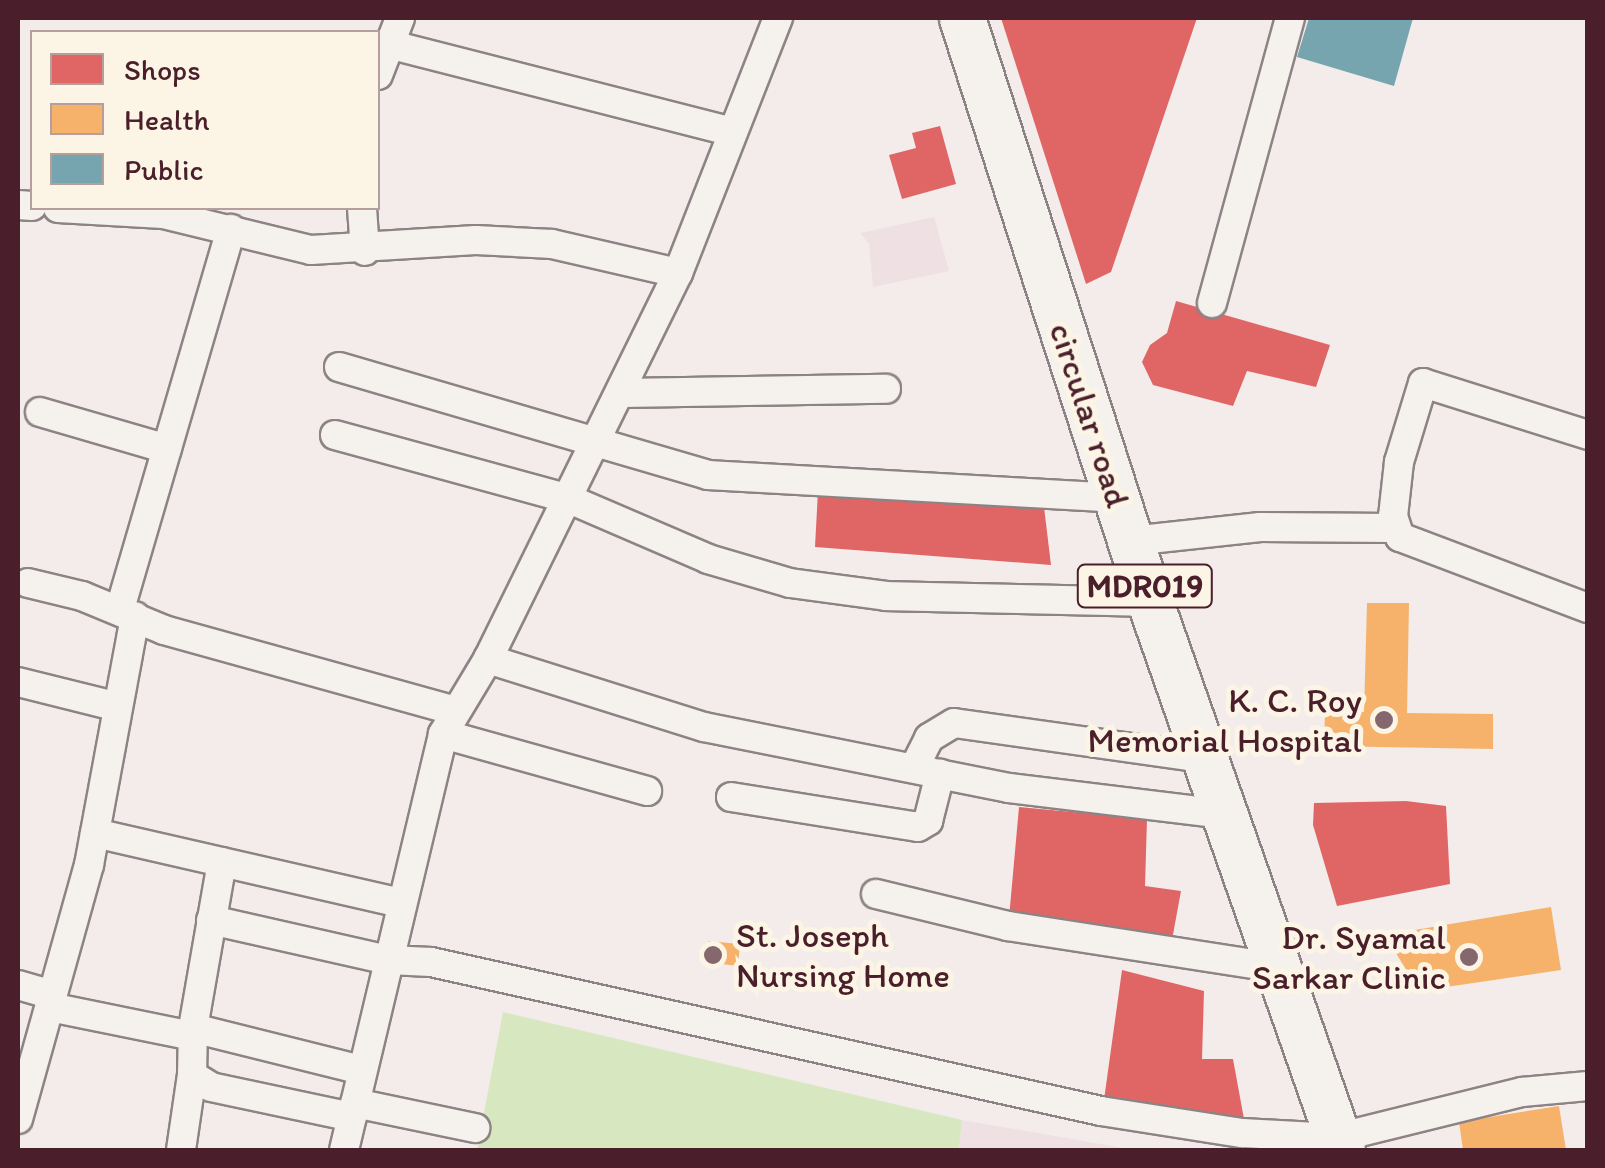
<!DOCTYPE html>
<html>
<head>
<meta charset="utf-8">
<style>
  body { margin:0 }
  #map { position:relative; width:1605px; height:1168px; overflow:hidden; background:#f3ecea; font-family:Itim,sans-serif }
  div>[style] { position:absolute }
  .built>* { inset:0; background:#efe0e4 }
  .green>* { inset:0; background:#d7e8c1 }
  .shops>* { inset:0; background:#e06666 }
  .health>* { inset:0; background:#f6b26b }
  .public>* { inset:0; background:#76a5af }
  .roads { filter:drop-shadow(2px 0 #8e8384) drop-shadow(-2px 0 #8e8384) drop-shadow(0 2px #8e8384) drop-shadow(0 -2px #8e8384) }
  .minor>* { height:28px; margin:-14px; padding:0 14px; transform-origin:14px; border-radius:14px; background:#f5f1ec }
  .primary>* { height:45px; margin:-22.5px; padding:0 22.5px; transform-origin:22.5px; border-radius:22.5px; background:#f5f1ec }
  .dots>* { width:28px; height:28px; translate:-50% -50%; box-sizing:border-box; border:5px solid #fcf5e5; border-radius:50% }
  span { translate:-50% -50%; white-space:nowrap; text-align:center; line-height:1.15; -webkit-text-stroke:10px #fcf5e5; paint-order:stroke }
  .shield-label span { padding:2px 8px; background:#fcf5e5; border:2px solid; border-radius:8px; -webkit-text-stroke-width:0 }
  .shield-label { font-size:32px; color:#4a1f2b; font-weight:700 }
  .street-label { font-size:35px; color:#4a1f2b }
  .poi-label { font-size:35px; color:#4a1f2b }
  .right { translate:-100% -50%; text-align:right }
  .left { translate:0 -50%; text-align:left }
  .frame { position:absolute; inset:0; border:20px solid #4a1f2b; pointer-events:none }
  .legend { position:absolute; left:30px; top:30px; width:350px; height:180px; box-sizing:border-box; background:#fcf5e5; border:2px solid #b59f9b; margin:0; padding:12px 18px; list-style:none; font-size:30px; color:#4a1f2b }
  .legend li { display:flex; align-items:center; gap:20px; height:50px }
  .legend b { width:50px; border:2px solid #b59f9b }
</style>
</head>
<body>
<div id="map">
  <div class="built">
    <i style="clip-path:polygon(934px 217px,949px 271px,873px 287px,869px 244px,860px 233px)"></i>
    <i style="clip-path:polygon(962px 1120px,1135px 1150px,959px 1150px)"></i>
  </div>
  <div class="green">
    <i style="clip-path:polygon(503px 1012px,962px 1120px,959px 1150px,477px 1150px)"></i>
  </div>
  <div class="shops">
    <i style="clip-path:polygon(1001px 18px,1197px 18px,1111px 272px,1086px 284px)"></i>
    <i style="clip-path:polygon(940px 126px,956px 184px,902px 199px,889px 155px,916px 148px,912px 133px)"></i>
    <i style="clip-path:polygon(1176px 301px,1330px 345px,1316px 387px,1247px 371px,1233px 406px,1153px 385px,1142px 362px,1150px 345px,1167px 333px)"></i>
    <i style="clip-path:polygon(818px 491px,1044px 507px,1051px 565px,815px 547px)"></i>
    <i style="clip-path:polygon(1406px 801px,1446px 806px,1450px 884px,1337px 906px,1313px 825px,1314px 803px)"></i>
    <i style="clip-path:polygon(1019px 807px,1147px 819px,1145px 886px,1181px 891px,1172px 940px,1009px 918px)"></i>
    <i style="clip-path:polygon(1122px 970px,1204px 991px,1202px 1059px,1233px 1059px,1246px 1130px,1103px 1107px)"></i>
  </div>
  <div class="health">
    <i style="clip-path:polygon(1367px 603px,1409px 603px,1407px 713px,1493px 714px,1493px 749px,1324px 746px,1325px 711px,1364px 712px)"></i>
    <i style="clip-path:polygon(1551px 907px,1561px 970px,1419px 991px,1385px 935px)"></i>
    <i style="clip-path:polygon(708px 941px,740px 944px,738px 966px,706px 962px)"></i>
    <i style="clip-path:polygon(1559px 1106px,1566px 1150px,1463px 1150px,1459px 1122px)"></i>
  </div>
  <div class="public">
    <i style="clip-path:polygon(1309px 18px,1413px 18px,1394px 86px,1297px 57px)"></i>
  </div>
  <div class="roads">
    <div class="minor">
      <i style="left:388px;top:44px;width:352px;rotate:14.3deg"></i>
      <i style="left:378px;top:75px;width:61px;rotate:-68.9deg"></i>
      <i style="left:18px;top:205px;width:14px;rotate:4deg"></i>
      <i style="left:58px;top:208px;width:105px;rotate:3.3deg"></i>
      <i style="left:163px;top:214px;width:152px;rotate:13.7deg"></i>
      <i style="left:311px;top:250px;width:165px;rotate:-3.5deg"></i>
      <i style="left:476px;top:240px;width:76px;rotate:3deg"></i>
      <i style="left:552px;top:244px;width:129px;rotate:13deg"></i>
      <i style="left:362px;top:208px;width:43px;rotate:86deg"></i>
      <i style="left:1212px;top:303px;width:295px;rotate:-74.7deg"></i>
      <i style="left:339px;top:367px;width:384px;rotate:16.3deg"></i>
      <i style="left:708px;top:475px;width:409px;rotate:3.2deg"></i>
      <i style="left:621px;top:393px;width:265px;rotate:-0.9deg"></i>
      <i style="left:40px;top:412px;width:132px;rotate:16.2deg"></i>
      <i style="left:335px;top:435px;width:243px;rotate:15.3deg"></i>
      <i style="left:569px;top:499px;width:151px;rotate:23.3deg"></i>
      <i style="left:708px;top:559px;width:85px;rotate:16.3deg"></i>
      <i style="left:790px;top:583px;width:97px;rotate:7.7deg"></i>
      <i style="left:886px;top:596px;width:264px;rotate:1.3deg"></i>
      <i style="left:1588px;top:435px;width:173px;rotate:-162.5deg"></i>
      <i style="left:1423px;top:383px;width:83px;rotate:106.9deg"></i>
      <i style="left:1399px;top:462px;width:54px;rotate:96.3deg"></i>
      <i style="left:1393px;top:516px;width:22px;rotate:72deg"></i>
      <i style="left:1400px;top:537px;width:201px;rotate:20.7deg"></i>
      <i style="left:1131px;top:541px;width:130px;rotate:-6.2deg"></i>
      <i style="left:1260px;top:527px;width:134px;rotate:0.4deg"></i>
      <i style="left:28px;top:583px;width:56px;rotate:13.5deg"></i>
      <i style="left:82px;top:596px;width:89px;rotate:22.5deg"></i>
      <i style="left:164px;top:630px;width:300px;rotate:15.5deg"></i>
      <i style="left:120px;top:609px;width:396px;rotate:-73.7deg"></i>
      <i style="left:488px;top:659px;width:226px;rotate:17.5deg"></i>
      <i style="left:704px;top:727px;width:311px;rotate:11.3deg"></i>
      <i style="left:1009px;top:788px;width:217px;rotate:6.9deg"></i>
      <i style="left:18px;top:682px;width:103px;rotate:14deg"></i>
      <i style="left:443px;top:734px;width:212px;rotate:15.6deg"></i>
      <i style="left:914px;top:768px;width:34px;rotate:-63deg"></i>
      <i style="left:929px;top:738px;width:29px;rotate:-31deg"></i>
      <i style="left:954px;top:723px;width:252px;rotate:8deg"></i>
      <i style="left:731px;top:797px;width:189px;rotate:9.1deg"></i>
      <i style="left:918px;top:827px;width:12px;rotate:-31deg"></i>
      <i style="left:928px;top:821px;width:49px;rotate:-75.7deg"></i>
      <i style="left:95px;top:833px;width:313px;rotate:12.9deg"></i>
      <i style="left:222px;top:862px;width:169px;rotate:99.9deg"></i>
      <i style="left:193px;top:1028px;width:47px;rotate:91.2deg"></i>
      <i style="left:192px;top:1075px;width:22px;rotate:32deg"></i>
      <i style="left:211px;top:1087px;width:144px;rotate:12deg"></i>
      <i style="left:876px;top:894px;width:136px;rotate:13.6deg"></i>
      <i style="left:1008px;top:926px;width:274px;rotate:8.8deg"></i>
      <i style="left:211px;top:920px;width:181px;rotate:12.7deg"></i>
      <i style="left:388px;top:960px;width:43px;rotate:2.7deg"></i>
      <i style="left:431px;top:962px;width:686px;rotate:12.54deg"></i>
      <i style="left:1101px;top:1111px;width:143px;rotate:8.9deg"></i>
      <i style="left:1242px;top:1133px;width:94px;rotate:3deg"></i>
      <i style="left:1336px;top:1138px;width:192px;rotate:-13.9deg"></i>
      <i style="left:1522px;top:1092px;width:66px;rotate:-5.2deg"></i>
      <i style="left:18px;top:985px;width:36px;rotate:16deg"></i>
      <i style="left:50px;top:1007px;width:146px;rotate:11.5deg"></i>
      <i style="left:193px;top:1028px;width:174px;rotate:14deg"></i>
      <i style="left:355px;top:1103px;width:123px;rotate:11.8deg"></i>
      <i style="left:18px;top:1119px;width:264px;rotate:-74.4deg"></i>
      <i style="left:89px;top:865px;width:253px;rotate:-79.5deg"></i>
      <i style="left:181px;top:1150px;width:76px;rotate:-81.7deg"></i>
      <i style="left:344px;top:1150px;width:428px;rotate:-76.6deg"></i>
      <i style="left:443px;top:734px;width:87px;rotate:-59deg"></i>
      <i style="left:488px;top:659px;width:430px;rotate:-63.8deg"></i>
      <i style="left:678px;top:273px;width:274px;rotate:-68.6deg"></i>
    </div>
    <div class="primary">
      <i style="left:962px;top:18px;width:614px;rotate:72.16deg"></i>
      <i style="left:1150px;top:602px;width:581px;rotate:70.69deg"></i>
    </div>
  </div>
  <div class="dots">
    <i style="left:1384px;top:720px;background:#85676e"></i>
    <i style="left:713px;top:955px;background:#85676e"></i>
    <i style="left:1469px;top:957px;background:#85676e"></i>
  </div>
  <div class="shield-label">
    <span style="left:1145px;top:586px">MDR019</span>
  </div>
  <div class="street-label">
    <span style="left:1090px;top:415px;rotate:72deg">circular road</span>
  </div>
  <div class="poi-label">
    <span class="right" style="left:1362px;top:720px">K. C. Roy<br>Memorial Hospital</span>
    <span class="left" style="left:736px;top:955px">St. Joseph<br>Nursing Home</span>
    <span class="right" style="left:1446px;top:957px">Dr. Syamal<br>Sarkar Clinic</span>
  </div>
  <div class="frame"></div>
  <ul class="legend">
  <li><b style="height:28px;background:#e06666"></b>Shops</li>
  <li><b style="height:28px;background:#f6b26b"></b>Health</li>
  <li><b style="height:28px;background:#76a5af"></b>Public</li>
  </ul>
</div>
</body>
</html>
